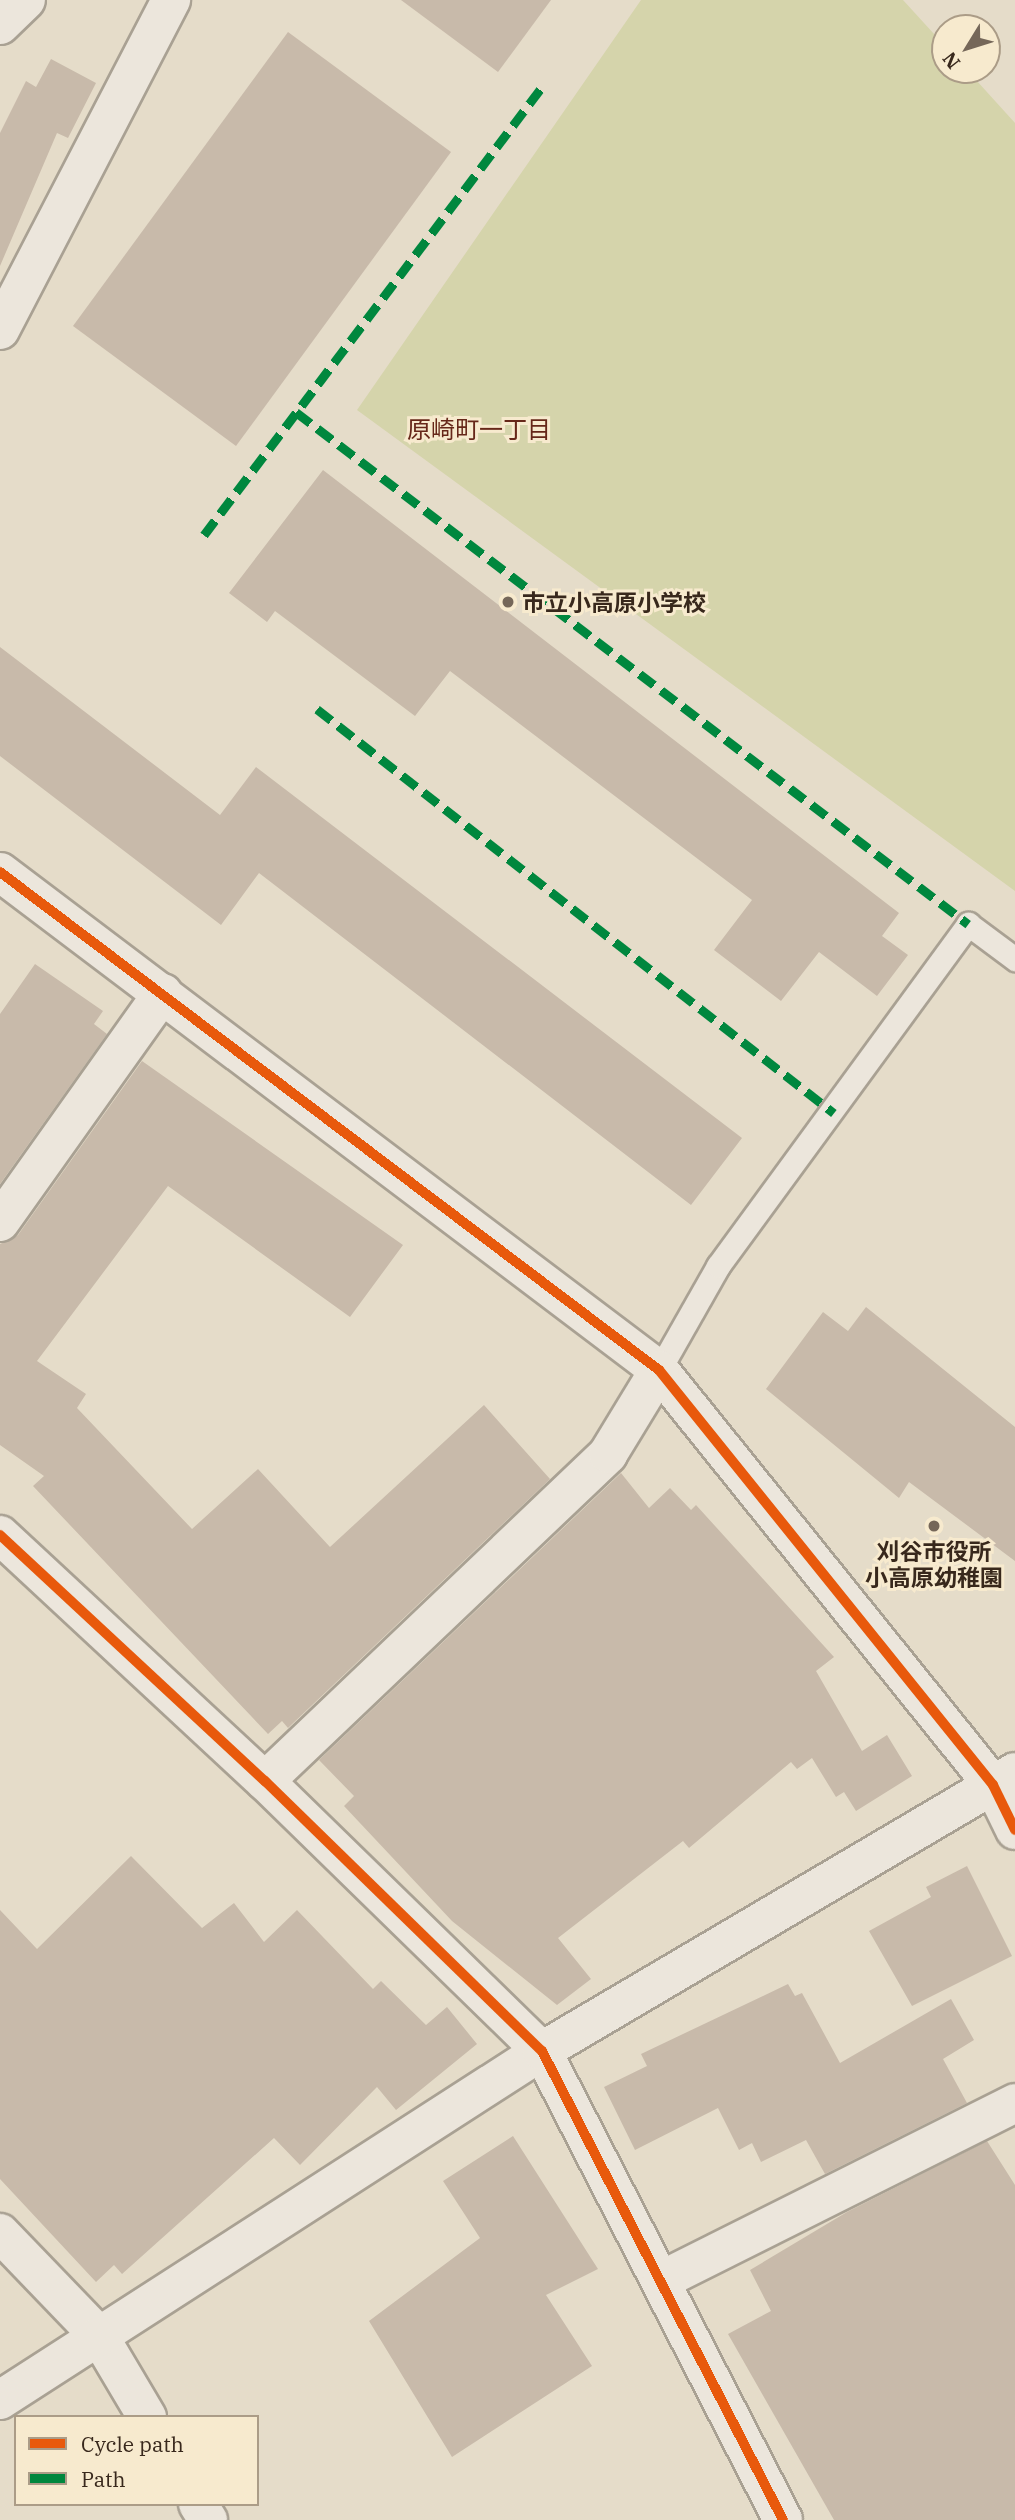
<!DOCTYPE html>
<html>
<head>
<meta charset="utf-8">
<style>
  body { margin:0 }
  #map { position:relative; width:1015px; height:2520px; overflow:hidden; background:#e5dcc9; font-family:"IBM Plex Serif","Noto Sans JP",serif }
  div>[style] { position:absolute }
  .green>* { inset:0; background:#d5d4ab }
  .building>* { inset:0; background:#c8baaa }
  .roads { filter:drop-shadow(2px 0 #a9a193) drop-shadow(-2px 0 #a9a193) drop-shadow(0 2px #a9a193) drop-shadow(0 -2px #a9a193) }
  .service>* { height:23px; margin:-11.5px; padding:0 11.5px; transform-origin:11.5px; border-radius:11.5px; background:#ece6dc }
  .minor>* { height:38px; margin:-19px; padding:0 19px; transform-origin:19px; border-radius:19px; background:#ece6dc }
  .secondary>* { height:38px; margin:-19px; padding:0 19px; transform-origin:19px; border-radius:19px; background:#ece6dc }
  .quiet>* { height:9px; margin-top:-4.5px; transform-origin:0; background:repeating-linear-gradient(90deg,#00873e 0 18px,transparent 0 27px) }
  .cycleway>* { height:10px; margin:-5px; padding:0 5px; transform-origin:5px; border-radius:5px; background:#e8590c }
  .dots>* { width:19px; height:19px; translate:-50% -50%; box-sizing:border-box; border:4px solid #f7eace; border-radius:50% }
  span { translate:-50% -50%; white-space:nowrap; text-align:center; line-height:1.15; -webkit-text-stroke:6px #f7eace; paint-order:stroke }
  .poi-label { font-size:23px; color:#38281c; font-weight:700 }
  .left { translate:0 -50%; text-align:left }
  .neighbourhood-label { font-size:24px; color:#662719 }
  .legend { position:absolute; left:14px; top:2415px; width:245px; height:91px; box-sizing:border-box; background:#f7eace; border:2px solid #ab9c87; margin:0; padding:9px 12px; list-style:none; font-size:21px; color:#38281c }
  .legend li { display:flex; align-items:center; gap:14px; height:35px }
  .legend b { width:35px; border:2px solid #ab9c87 }
  .north { position:absolute; left:931px; top:14px; width:70px; height:70px; box-sizing:border-box; background:#f7eace; border:2px solid #ab9c87; border-radius:50%; rotate:232deg; font-size:19px; font-weight:700; line-height:28px; text-align:center; color:#38281c }
  .north::after { content:''; display:block; margin:auto; width:24px; height:32px; background:#756759; clip-path:polygon(50% 0,100% 100%,50% 72%,0 100%) }
</style>
</head>
<body>
<div id="map">
  <div class="green">
    <i style="clip-path:polygon(641px 0,903px 0,945px 46px,945px 70px,967px 70px,1015px 123px,1015px 891px,357px 410px)"></i>
  </div>
  <div class="building">
    <i style="clip-path:polygon(401px 0,551px 0,498px 72px)"></i>
    <i style="clip-path:polygon(288px 32px,451px 152px,236px 446px,73px 326px)"></i>
    <i style="clip-path:polygon(51px 59px,96px 83px,68px 138px,57px 133px,0 266px,0 133px,26px 81px,36px 87px)"></i>
    <i style="clip-path:polygon(323px 470px,899px 913px,882px 936px,908px 955px,877px 996px,819px 952px,781px 1001px,714px 950px,752px 900px,450px 671px,415px 716px,275px 611px,267px 622px,229px 593px)"></i>
    <i style="clip-path:polygon(0 647px,220px 815px,256px 767px,742px 1138px,691px 1205px,259px 873px,221px 925px,0 756px)"></i>
    <i style="clip-path:polygon(35px 964px,103px 1011px,94px 1024px,107px 1034px,0 1184px,0 1014px)"></i>
    <i style="clip-path:polygon(142px 1061px,403px 1245px,350px 1317px,168px 1186px,37px 1361px,86px 1394px,77px 1408px,192px 1529px,258px 1469px,330px 1547px,484px 1405px,550px 1479px,288px 1728px,282px 1721px,268px 1734px,33px 1486px,44px 1476px,0 1445px,0 1244px,18px 1235px)"></i>
    <i style="clip-path:polygon(866px 1307px,1015px 1427px,1015px 1561px,909px 1482px,899px 1498px,766px 1389px,823px 1312px,848px 1331px)"></i>
    <i style="clip-path:polygon(621px 1473px,649px 1508px,670px 1488px,691px 1510px,696px 1505px,834px 1657px,816px 1671px,862px 1751px,887px 1735px,912px 1776px,856px 1811px,844px 1792px,836px 1797px,812px 1758px,797px 1769px,791px 1762px,689px 1848px,683px 1841px,558px 1938px,591px 1979px,557px 2005px,452px 1921px,344px 1806px,354px 1796px,319px 1760px)"></i>
    <i style="clip-path:polygon(131px 1856px,202px 1928px,234px 1903px,264px 1942px,297px 1910px,373px 1989px,381px 1981px,426px 2025px,447px 2007px,477px 2044px,396px 2110px,377px 2087px,300px 2165px,274px 2138px,122px 2274px,114px 2265px,96px 2282px,0 2179px,0 1910px,37px 1949px)"></i>
    <i style="clip-path:polygon(967px 1866px,1012px 1956px,912px 2006px,869px 1931px,931px 1897px,926px 1887px)"></i>
    <i style="clip-path:polygon(788px 1984px,795px 1996px,802px 1993px,840px 2063px,951px 1999px,974px 2040px,943px 2059px,967px 2103px,825px 2174px,806px 2140px,761px 2162px,752px 2143px,739px 2150px,718px 2108px,635px 2150px,604px 2087px,647px 2066px,641px 2054px)"></i>
    <i style="clip-path:polygon(513px 2136px,598px 2269px,546px 2295px,592px 2366px,452px 2457px,369px 2321px,480px 2238px,443px 2181px)"></i>
    <i style="clip-path:polygon(987px 2141px,1015px 2185px,1015px 2520px,834px 2520px,728px 2334px,771px 2311px,750px 2270px,847px 2212px)"></i>
  </div>
  <div class="roads">
    <div class="service">
      <i style="left:659px;top:1370px;width:120px;rotate:-60.4deg"></i>
      <i style="left:718px;top:1266px;width:424px;rotate:-53.8deg"></i>
      <i style="left:968px;top:924px;width:59px;rotate:36.7deg"></i>
    </div>
    <div class="minor">
      <i style="left:0;top:330px;width:372px;rotate:-62.6deg"></i>
      <i style="left:0;top:872px;width:826px;rotate:37.08deg"></i>
      <i style="left:659px;top:1370px;width:533px;rotate:51.17deg"></i>
      <i style="left:993px;top:1785px;width:50px;rotate:63.9deg"></i>
      <i style="left:0;top:1222px;width:281px;rotate:-54.6deg"></i>
      <i style="left:0;top:1535px;width:362px;rotate:42.9deg"></i>
      <i style="left:265px;top:1781px;width:387px;rotate:44.3deg"></i>
      <i style="left:542px;top:2051px;width:527px;rotate:62.8deg"></i>
      <i style="left:265px;top:1781px;width:474px;rotate:-43.6deg"></i>
      <i style="left:608px;top:1454px;width:98px;rotate:-58.7deg"></i>
      <i style="left:0;top:2233px;width:143px;rotate:46.1deg"></i>
      <i style="left:99px;top:2336px;width:94px;rotate:59.3deg"></i>
      <i style="left:662px;top:2280px;width:395px;rotate:-26.6deg"></i>
      <i style="left:0;top:2400px;width:645px;rotate:-32.78deg"></i>
      <i style="left:542px;top:2051px;width:549px;rotate:-30.53deg"></i>
      <i style="left:198px;top:2504px;width:19px;rotate:58deg"></i>
    </div>
    <div class="secondary">
      <i style="left:0;top:25px;width:36px;rotate:-44deg"></i>
    </div>
  </div>
  <div class="quiet">
    <i style="left:296px;top:412px;width:845px;rotate:37.3deg"></i>
    <i style="left:204px;top:535px;width:561px;rotate:-52.97deg"></i>
    <i style="left:317px;top:709px;width:656px;rotate:38.01deg"></i>
  </div>
  <div class="cycleway">
    <i style="left:0;top:872px;width:826px;rotate:37.08deg"></i>
    <i style="left:659px;top:1370px;width:533px;rotate:51.17deg"></i>
    <i style="left:993px;top:1785px;width:50px;rotate:63.9deg"></i>
    <i style="left:0;top:1535px;width:362px;rotate:42.9deg"></i>
    <i style="left:265px;top:1781px;width:387px;rotate:44.3deg"></i>
    <i style="left:542px;top:2051px;width:527px;rotate:62.8deg"></i>
  </div>
  <div class="dots">
    <i style="left:508px;top:602px;background:#756759"></i>
    <i style="left:934px;top:1526px;background:#756759"></i>
  </div>
  <div class="poi-label">
    <span class="left" style="left:522px;top:602px">市立小高原小学校</span>
    <span style="left:934px;top:1564px">刈谷市役所<br>小高原幼稚園</span>
  </div>
  <div class="neighbourhood-label">
    <span style="left:479px;top:430px">原崎町一丁目</span>
  </div>
  <ul class="legend">
  <li><b style="height:9px;background:#e8590c"></b>Cycle path</li>
  <li><b style="height:9px;background:#00873e"></b>Path</li>
  </ul>
  <div class="north">N</div>
</div>
</body>
</html>
